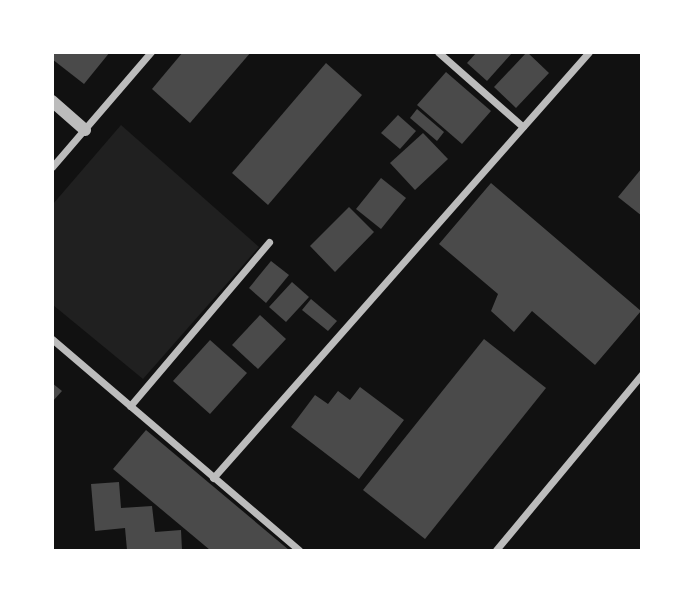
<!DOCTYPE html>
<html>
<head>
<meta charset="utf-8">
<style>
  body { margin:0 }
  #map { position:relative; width:694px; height:603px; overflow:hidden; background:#111; font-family:Georgia,serif }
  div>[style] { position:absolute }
  .green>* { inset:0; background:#202020 }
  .building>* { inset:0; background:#4a4a4a }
  .minor>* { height:7px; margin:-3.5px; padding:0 3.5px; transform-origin:3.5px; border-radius:3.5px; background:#bcbcbc }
  .tertiary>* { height:12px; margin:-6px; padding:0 6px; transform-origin:6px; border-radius:6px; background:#bcbcbc }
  span { translate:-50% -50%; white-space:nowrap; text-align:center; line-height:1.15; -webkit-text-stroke:5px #fff; paint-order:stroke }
  .frame { position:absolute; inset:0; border:54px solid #fff; pointer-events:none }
</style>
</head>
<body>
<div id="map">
  <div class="green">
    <i style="clip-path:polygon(121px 125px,259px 247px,143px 379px,53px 305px,53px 204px)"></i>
  </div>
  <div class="building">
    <i style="clip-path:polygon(52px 52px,110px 52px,84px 84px,52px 59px)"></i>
    <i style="clip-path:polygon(183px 52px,251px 52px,190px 123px,152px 89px)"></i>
    <i style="clip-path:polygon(477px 52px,513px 52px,487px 81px,467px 63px)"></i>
    <i style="clip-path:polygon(527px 52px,549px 73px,516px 108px,494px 87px)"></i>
    <i style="clip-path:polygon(326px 63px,362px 95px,268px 205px,232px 173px)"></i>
    <i style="clip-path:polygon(446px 72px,491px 111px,462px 144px,417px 105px)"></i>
    <i style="clip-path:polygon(417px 109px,444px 132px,437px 141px,410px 118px)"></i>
    <i style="clip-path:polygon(398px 115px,416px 131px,400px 149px,381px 133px)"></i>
    <i style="clip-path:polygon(423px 133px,448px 159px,415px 190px,390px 163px)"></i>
    <i style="clip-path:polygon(642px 168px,642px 216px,618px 197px)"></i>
    <i style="clip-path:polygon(381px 178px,406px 198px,381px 229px,356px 209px)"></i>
    <i style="clip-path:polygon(491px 183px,641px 311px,595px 365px,532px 311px,514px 332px,491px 311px,498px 294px,439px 244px)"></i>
    <i style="clip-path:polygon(349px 207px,374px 232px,335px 272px,310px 246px)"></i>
    <i style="clip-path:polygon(271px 261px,289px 275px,266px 303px,249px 288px)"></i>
    <i style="clip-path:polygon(292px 282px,309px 297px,286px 322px,269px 307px)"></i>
    <i style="clip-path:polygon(311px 299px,337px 321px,328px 331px,302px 310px)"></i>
    <i style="clip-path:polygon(260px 315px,286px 339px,258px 369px,232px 345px)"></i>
    <i style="clip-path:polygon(484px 339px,546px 388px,425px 539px,363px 490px)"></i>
    <i style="clip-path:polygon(210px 340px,247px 373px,210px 414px,173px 381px)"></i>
    <i style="clip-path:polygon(52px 383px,62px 391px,52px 402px)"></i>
    <i style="clip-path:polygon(360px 387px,404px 420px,359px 479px,291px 427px,315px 395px,328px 404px,338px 391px,350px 400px)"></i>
    <i style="clip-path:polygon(146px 430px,289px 550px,210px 550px,113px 469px)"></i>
    <i style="clip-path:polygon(119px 482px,121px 508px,152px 506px,155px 532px,181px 530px,182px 550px,127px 550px,125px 528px,95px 531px,91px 484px)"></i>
  </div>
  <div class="minor">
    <i style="left:438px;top:52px;width:113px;rotate:41.4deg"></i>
    <i style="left:52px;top:167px;width:152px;rotate:-49.3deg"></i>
    <i style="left:52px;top:339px;width:325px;rotate:40.5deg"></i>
    <i style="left:130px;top:406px;width:215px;rotate:-49.7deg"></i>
    <i style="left:213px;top:478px;width:568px;rotate:-48.57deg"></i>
    <i style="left:496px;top:550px;width:229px;rotate:-50.3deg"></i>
  </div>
  <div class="tertiary">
    <i style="left:52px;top:101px;width:44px;rotate:41.3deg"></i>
  </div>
  <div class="frame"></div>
</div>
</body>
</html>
